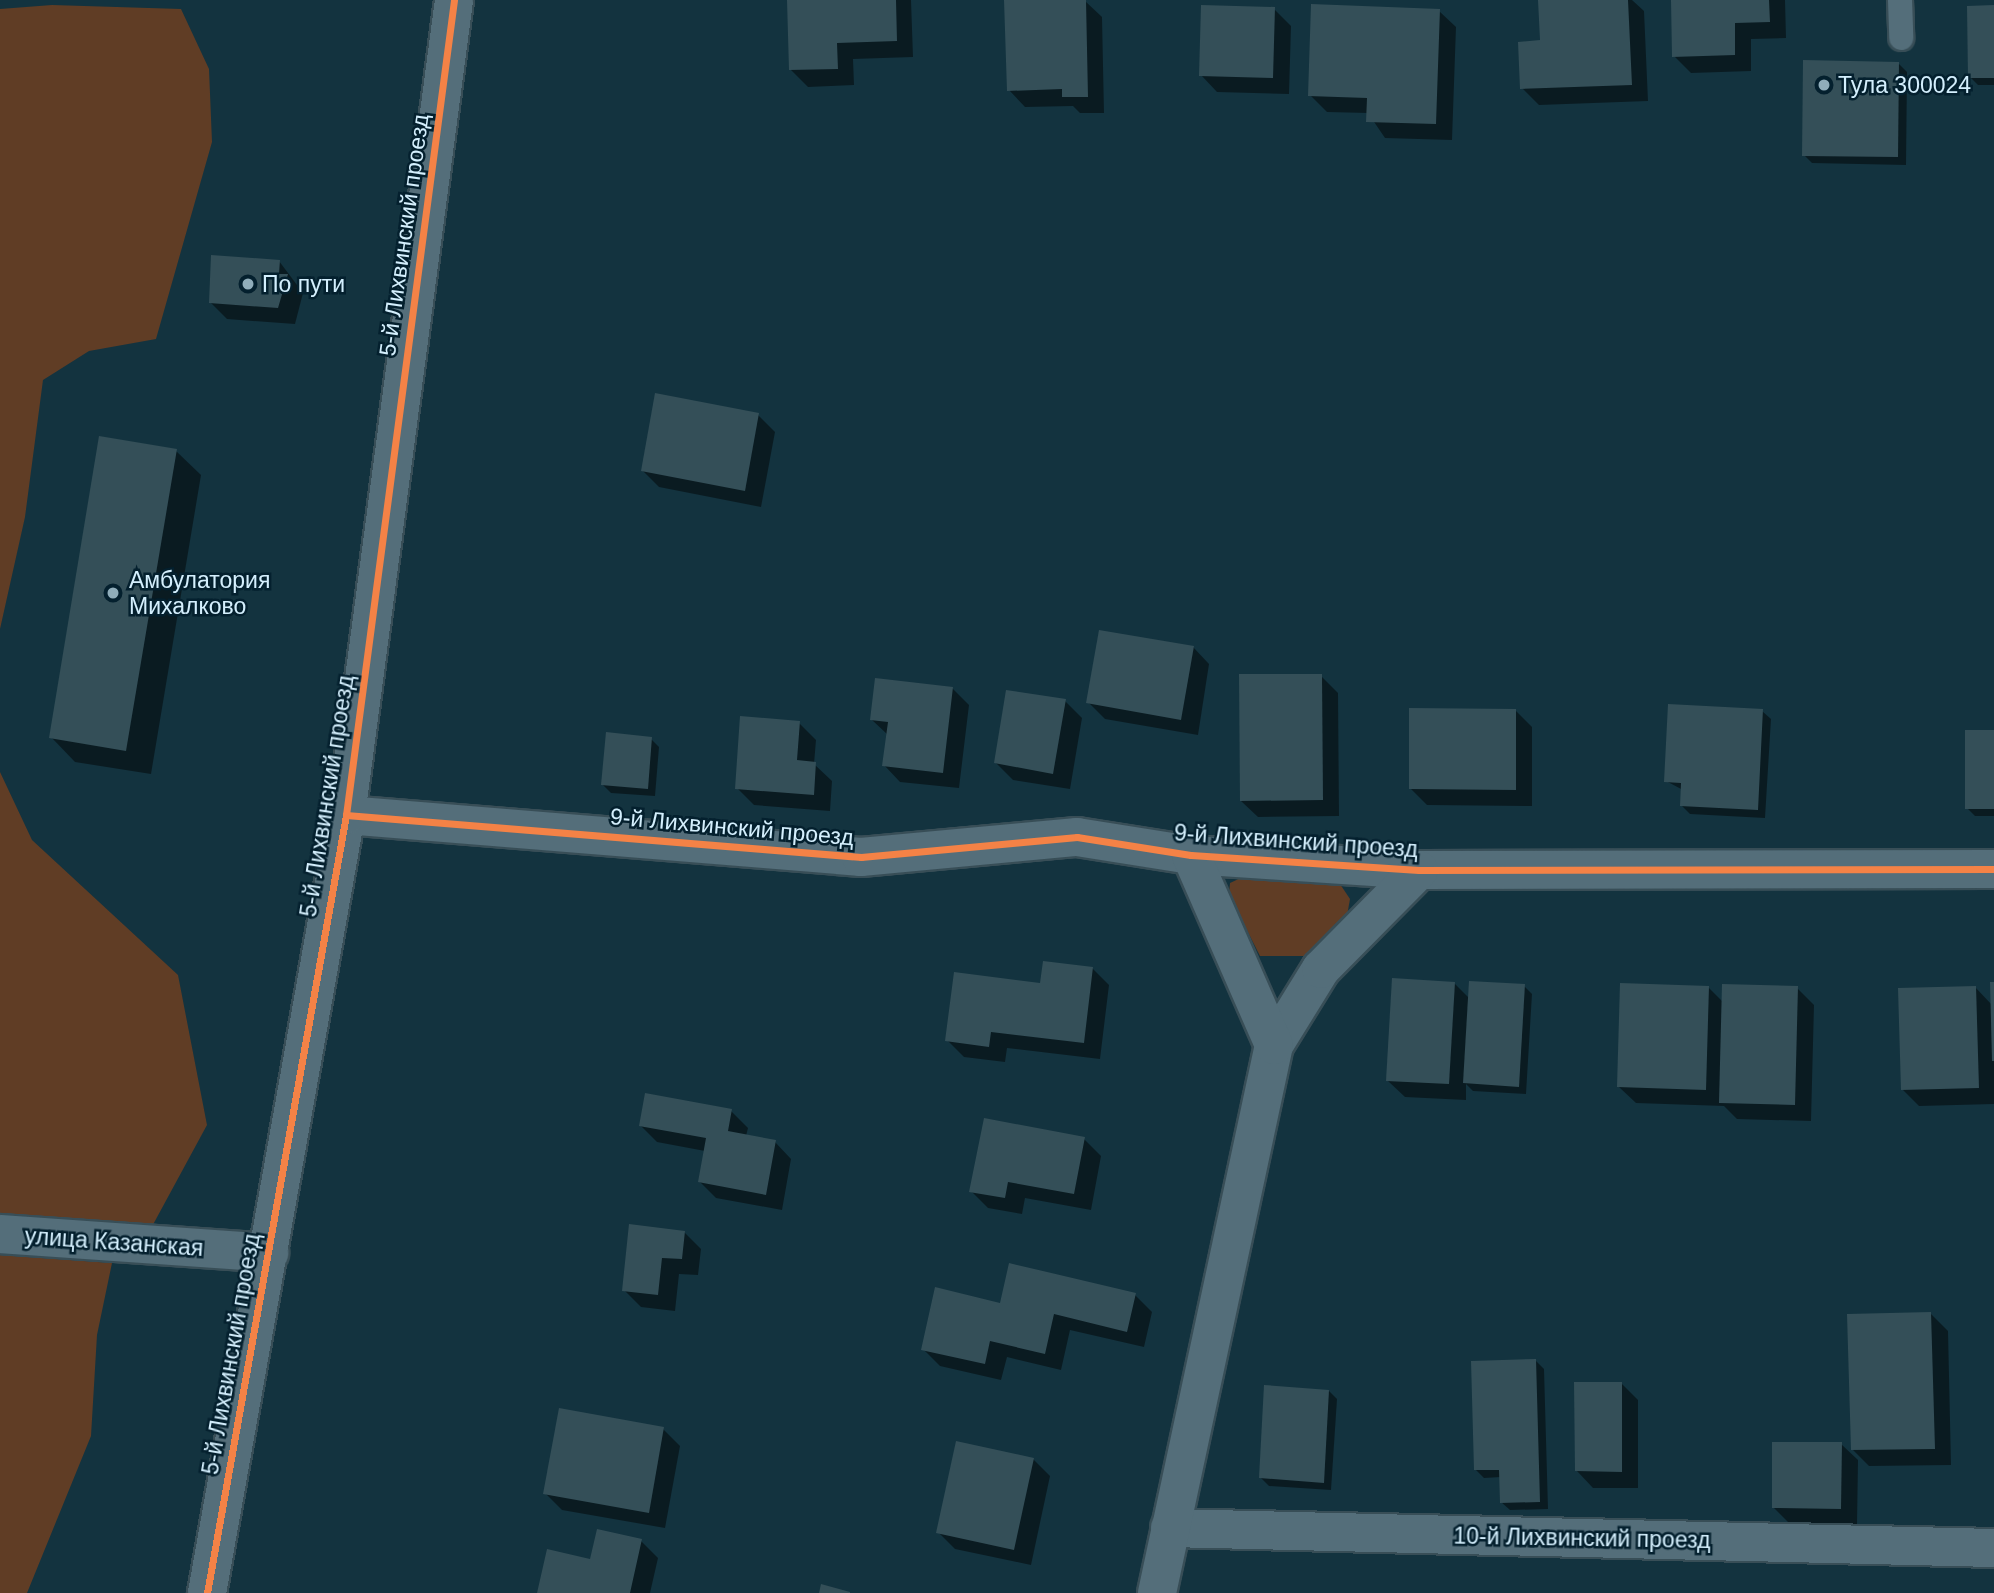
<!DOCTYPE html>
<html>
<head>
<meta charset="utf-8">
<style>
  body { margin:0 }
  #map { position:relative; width:1994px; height:1593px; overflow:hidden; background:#13333f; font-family:Arial,sans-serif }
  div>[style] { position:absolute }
  .green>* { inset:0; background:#603d25 }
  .shadow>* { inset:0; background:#0007 }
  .building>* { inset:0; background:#344f58 }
  .roads { filter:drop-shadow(2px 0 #384e57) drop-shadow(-2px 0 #384e57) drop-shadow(0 2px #384e57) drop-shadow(0 -2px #384e57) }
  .lane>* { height:24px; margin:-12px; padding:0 12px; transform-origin:12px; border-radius:12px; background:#546e7a }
  .street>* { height:38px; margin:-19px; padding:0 19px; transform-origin:19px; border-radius:19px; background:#546e7a }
  .cycleway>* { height:7px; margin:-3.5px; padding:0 3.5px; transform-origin:3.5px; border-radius:3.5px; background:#f48246 }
  .dots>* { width:19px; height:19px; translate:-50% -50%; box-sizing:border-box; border:4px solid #04202e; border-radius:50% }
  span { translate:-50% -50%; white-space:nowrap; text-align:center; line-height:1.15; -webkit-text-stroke:5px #04202e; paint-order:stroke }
  .poi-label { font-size:23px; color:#d4effd }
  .left { translate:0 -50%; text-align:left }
  .street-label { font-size:23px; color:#d4effd }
</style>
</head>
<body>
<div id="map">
  <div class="green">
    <i style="clip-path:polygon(52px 5px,181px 9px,209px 69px,212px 142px,156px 339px,89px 351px,43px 380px,25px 517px,0 629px,0 9px)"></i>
    <i style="clip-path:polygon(0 772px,32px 840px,178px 975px,207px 1125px,149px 1232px,0 1220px)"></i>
    <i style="clip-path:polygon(1247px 875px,1340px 884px,1350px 899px,1347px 916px,1307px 956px,1260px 956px,1229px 895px,1230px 883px)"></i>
    <i style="clip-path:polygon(0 1255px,112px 1263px,97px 1335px,91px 1436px,27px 1593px,0 1593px)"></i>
  </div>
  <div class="shadow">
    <i style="clip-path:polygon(788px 0,911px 0,913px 57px,853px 59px,854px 85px,808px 87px,791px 70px)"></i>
    <i style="clip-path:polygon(1540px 0,1632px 0,1644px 11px,1648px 101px,1539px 105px,1522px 88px,1542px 42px)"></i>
    <i style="clip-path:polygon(1672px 0,1785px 0,1786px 38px,1751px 39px,1751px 71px,1691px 73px,1674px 56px)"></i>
    <i style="clip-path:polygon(1085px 1px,1102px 17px,1104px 113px,1080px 113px,1073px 106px,1025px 107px,1009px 90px)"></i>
    <i style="clip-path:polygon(1994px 7px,1994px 85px,1978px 85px,1970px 77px)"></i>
    <i style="clip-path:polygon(1274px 9px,1291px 26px,1289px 94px,1217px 92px,1201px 75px)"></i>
    <i style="clip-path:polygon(1439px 11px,1456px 27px,1452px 140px,1385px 138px,1368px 113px,1327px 112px,1310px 95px)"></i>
    <i style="clip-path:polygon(1899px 64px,1907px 72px,1906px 165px,1812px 163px,1804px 155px)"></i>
    <i style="clip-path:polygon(279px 261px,303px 293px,295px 324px,227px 319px,211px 303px)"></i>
    <i style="clip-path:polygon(758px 415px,775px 432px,761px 507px,659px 487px,643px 471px)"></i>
    <i style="clip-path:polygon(176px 451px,201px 475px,151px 774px,75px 762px,51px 737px)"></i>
    <i style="clip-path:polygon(1193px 647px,1209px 664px,1198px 735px,1105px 719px,1088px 702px)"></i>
    <i style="clip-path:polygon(1321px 676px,1338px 693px,1339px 816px,1258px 817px,1241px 801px)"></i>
    <i style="clip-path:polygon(952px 688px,969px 705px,959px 788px,900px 782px,884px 765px,888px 735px,872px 720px)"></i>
    <i style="clip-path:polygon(1065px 701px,1082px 718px,1070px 789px,1013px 780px,996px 763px)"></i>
    <i style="clip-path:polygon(1515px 710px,1532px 727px,1532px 806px,1427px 805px,1410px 788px)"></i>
    <i style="clip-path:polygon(1762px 711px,1771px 719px,1765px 818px,1690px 814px,1682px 806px,1683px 790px,1666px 781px)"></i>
    <i style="clip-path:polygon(799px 723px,816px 740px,814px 764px,832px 781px,830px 811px,754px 805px,737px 788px)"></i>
    <i style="clip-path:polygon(1994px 732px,1994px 816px,1975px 816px,1967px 808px)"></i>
    <i style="clip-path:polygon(651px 739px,659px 747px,655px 796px,611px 793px,603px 785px)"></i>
    <i style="clip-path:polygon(1092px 968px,1109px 985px,1100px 1059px,1007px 1048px,1005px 1062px,964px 1057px,947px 1040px,1042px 985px)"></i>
    <i style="clip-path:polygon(1454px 983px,1470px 999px,1524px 986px,1532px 994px,1526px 1094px,1473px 1091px,1466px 1084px,1466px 1100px,1405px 1097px,1388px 1081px)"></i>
    <i style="clip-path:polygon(1994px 984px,1994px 1104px,1919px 1106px,1903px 1090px,1975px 987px,1992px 1005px)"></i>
    <i style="clip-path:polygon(1708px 987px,1723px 1002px,1797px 988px,1814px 1005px,1811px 1121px,1737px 1119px,1724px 1106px,1636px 1103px,1619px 1087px)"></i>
    <i style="clip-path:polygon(731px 1111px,748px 1128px,746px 1136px,775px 1142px,791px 1159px,782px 1210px,716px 1198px,699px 1181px,705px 1151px,657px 1142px,640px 1125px)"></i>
    <i style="clip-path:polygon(1084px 1139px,1101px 1156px,1091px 1210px,1025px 1198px,1022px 1214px,988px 1208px,971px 1191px)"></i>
    <i style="clip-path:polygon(684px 1232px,701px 1249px,698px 1275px,679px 1274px,675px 1311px,641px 1307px,624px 1290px)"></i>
    <i style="clip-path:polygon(1135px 1295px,1152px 1312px,1144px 1347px,1070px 1330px,1061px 1370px,1007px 1357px,1001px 1380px,940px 1366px,923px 1349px,1001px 1305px)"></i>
    <i style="clip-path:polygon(1931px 1314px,1948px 1331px,1951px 1465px,1869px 1466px,1853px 1450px)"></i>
    <i style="clip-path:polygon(1536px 1361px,1544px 1369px,1548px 1509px,1510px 1510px,1501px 1502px,1501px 1477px,1484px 1478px,1475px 1469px)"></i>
    <i style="clip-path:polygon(1622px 1384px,1638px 1400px,1638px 1488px,1593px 1488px,1577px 1471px)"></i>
    <i style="clip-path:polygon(1329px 1391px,1337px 1399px,1331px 1490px,1269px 1486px,1261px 1478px)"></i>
    <i style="clip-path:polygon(663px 1429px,680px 1446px,665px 1528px,562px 1510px,545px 1493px)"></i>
    <i style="clip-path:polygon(1841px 1444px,1858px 1460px,1857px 1525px,1790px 1524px,1773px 1507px)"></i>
    <i style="clip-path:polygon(1033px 1459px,1050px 1476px,1031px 1565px,955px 1549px,938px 1532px)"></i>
    <i style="clip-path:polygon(641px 1541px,658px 1558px,650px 1593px,539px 1593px)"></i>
  </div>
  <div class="building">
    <i style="clip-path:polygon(787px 0,896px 0,897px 41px,837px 43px,838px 69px,789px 70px)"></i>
    <i style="clip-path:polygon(1004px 0,1086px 0,1088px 97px,1062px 97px,1062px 89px,1007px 91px)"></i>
    <i style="clip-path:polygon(1538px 0,1628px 0,1632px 85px,1520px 89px,1518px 42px,1540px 40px)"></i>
    <i style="clip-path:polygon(1671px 0,1769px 0,1770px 22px,1735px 23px,1735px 55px,1672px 57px)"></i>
    <i style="clip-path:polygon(1311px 4px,1440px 9px,1436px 124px,1366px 122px,1367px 98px,1308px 96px)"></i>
    <i style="clip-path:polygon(1201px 5px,1275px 7px,1273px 78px,1199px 76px)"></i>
    <i style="clip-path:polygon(1994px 5px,1994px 78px,1968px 78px,1967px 6px)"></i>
    <i style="clip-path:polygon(1803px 60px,1899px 62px,1898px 157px,1802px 156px)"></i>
    <i style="clip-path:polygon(211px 255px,280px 260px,279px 274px,288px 274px,278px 308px,209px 303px)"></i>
    <i style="clip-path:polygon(655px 393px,759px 413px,745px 491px,641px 471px)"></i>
    <i style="clip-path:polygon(99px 436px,177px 449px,126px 751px,49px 738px)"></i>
    <i style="clip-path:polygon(1099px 630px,1194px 646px,1181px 720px,1086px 703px)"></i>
    <i style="clip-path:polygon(1239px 674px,1322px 674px,1323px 800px,1240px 801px)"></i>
    <i style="clip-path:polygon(875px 678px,953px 687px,943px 773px,882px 766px,888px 722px,870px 720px)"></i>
    <i style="clip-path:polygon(1006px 690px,1066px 699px,1053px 774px,994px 763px)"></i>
    <i style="clip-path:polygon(1668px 704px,1763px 709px,1758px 810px,1680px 806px,1681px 783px,1664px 782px)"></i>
    <i style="clip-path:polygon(1409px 708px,1516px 709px,1516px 790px,1409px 789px)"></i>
    <i style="clip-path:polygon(740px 716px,800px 721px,797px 760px,816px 762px,814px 795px,735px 789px)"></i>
    <i style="clip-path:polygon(1965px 730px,1994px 730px,1994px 809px,1965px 809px)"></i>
    <i style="clip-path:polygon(606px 732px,652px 737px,648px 789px,601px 785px)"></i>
    <i style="clip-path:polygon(1043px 961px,1093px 967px,1084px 1043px,991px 1032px,989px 1047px,945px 1041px,954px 972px,1040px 983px)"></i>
    <i style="clip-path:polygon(1392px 978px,1455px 982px,1449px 1084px,1386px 1081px)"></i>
    <i style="clip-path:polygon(1469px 981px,1525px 984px,1519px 1087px,1463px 1083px)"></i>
    <i style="clip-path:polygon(1990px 982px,1994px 982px,1994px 1061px,1992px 1061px)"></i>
    <i style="clip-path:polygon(1620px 983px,1709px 986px,1706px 1090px,1617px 1087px)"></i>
    <i style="clip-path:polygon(1722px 984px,1798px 986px,1795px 1105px,1719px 1103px)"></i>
    <i style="clip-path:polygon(1976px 986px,1979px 1088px,1901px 1090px,1898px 988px)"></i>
    <i style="clip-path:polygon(645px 1093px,732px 1109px,728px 1131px,776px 1140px,766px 1195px,698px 1182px,706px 1138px,639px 1126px)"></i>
    <i style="clip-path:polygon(984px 1118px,1085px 1137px,1074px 1194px,1008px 1182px,1005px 1198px,969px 1192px)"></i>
    <i style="clip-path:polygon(629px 1224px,685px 1231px,682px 1259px,662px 1258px,658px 1295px,622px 1291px)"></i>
    <i style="clip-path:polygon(1009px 1263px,1136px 1293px,1127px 1332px,1054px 1314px,1045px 1354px,990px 1341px,985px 1364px,921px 1350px,935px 1287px,1000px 1303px)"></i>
    <i style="clip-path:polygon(1931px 1312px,1935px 1449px,1851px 1450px,1847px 1314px)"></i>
    <i style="clip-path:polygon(1536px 1359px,1540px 1502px,1500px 1503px,1499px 1470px,1474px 1470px,1471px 1361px)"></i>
    <i style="clip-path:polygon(1574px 1382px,1622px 1382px,1622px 1472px,1575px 1471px)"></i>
    <i style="clip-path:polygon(1264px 1385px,1329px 1390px,1324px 1483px,1259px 1478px)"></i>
    <i style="clip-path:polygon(559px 1408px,664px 1427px,649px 1513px,543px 1494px)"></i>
    <i style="clip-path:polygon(956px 1441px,1034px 1458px,1014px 1550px,936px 1533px)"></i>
    <i style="clip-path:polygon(1772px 1442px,1842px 1442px,1841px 1509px,1772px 1508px)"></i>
    <i style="clip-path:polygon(597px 1529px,642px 1539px,630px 1593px,537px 1593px,547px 1549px,590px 1559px)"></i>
    <i style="clip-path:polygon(821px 1584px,850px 1592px,850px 1593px,819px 1593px)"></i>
  </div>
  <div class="roads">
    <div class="lane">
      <i style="left:1900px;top:0;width:38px;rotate:88deg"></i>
    </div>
    <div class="street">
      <i style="left:346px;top:815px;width:517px;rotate:4.66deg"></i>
      <i style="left:861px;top:857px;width:217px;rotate:-5.3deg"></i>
      <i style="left:1077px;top:837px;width:115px;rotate:9deg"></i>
      <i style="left:1191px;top:855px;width:228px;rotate:3.8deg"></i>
      <i style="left:1419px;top:870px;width:575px;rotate:-0.1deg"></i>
      <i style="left:1274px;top:1045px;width:89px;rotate:-58.3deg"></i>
      <i style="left:1321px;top:969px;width:139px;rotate:-45.3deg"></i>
      <i style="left:0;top:1234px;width:270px;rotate:4deg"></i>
      <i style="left:1170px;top:1528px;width:824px;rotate:1.39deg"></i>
      <i style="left:207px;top:1593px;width:790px;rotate:-79.87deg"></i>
      <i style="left:346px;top:815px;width:822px;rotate:-82.45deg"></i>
      <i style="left:1157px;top:1593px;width:560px;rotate:-77.95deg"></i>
      <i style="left:1274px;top:1045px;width:207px;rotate:-113.6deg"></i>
    </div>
  </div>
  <div class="cycleway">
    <i style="left:346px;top:815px;width:517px;rotate:4.66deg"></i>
    <i style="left:861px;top:857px;width:217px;rotate:-5.3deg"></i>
    <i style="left:1077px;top:837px;width:115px;rotate:9deg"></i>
    <i style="left:1191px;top:855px;width:228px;rotate:3.8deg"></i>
    <i style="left:1419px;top:870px;width:575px;rotate:-0.1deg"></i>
    <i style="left:207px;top:1593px;width:790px;rotate:-79.87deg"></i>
    <i style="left:346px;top:815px;width:822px;rotate:-82.45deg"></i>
  </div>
  <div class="dots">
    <i style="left:1824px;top:85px;background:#90adba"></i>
    <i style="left:248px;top:284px;background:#90adba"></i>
    <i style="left:113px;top:593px;background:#90adba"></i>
  </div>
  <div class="poi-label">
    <span class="left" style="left:1838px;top:85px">Тула 300024</span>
    <span class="left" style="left:262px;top:284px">По пути</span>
    <span class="left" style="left:129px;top:593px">Амбулатория<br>Михалково</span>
  </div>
  <div class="street-label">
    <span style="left:404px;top:235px;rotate:-82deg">5-й Лихвинский проезд</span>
    <span style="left:327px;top:796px;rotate:-81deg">5-й Лихвинский проезд</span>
    <span style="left:732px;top:827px;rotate:5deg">9-й Лихвинский проезд</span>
    <span style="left:1296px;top:841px;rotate:4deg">9-й Лихвинский проезд</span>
    <span style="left:114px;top:1242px;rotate:4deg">улица Казанская</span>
    <span style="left:231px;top:1354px;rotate:-80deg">5-й Лихвинский проезд</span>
    <span style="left:1582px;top:1538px;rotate:1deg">10-й Лихвинский проезд</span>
  </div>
</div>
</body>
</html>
